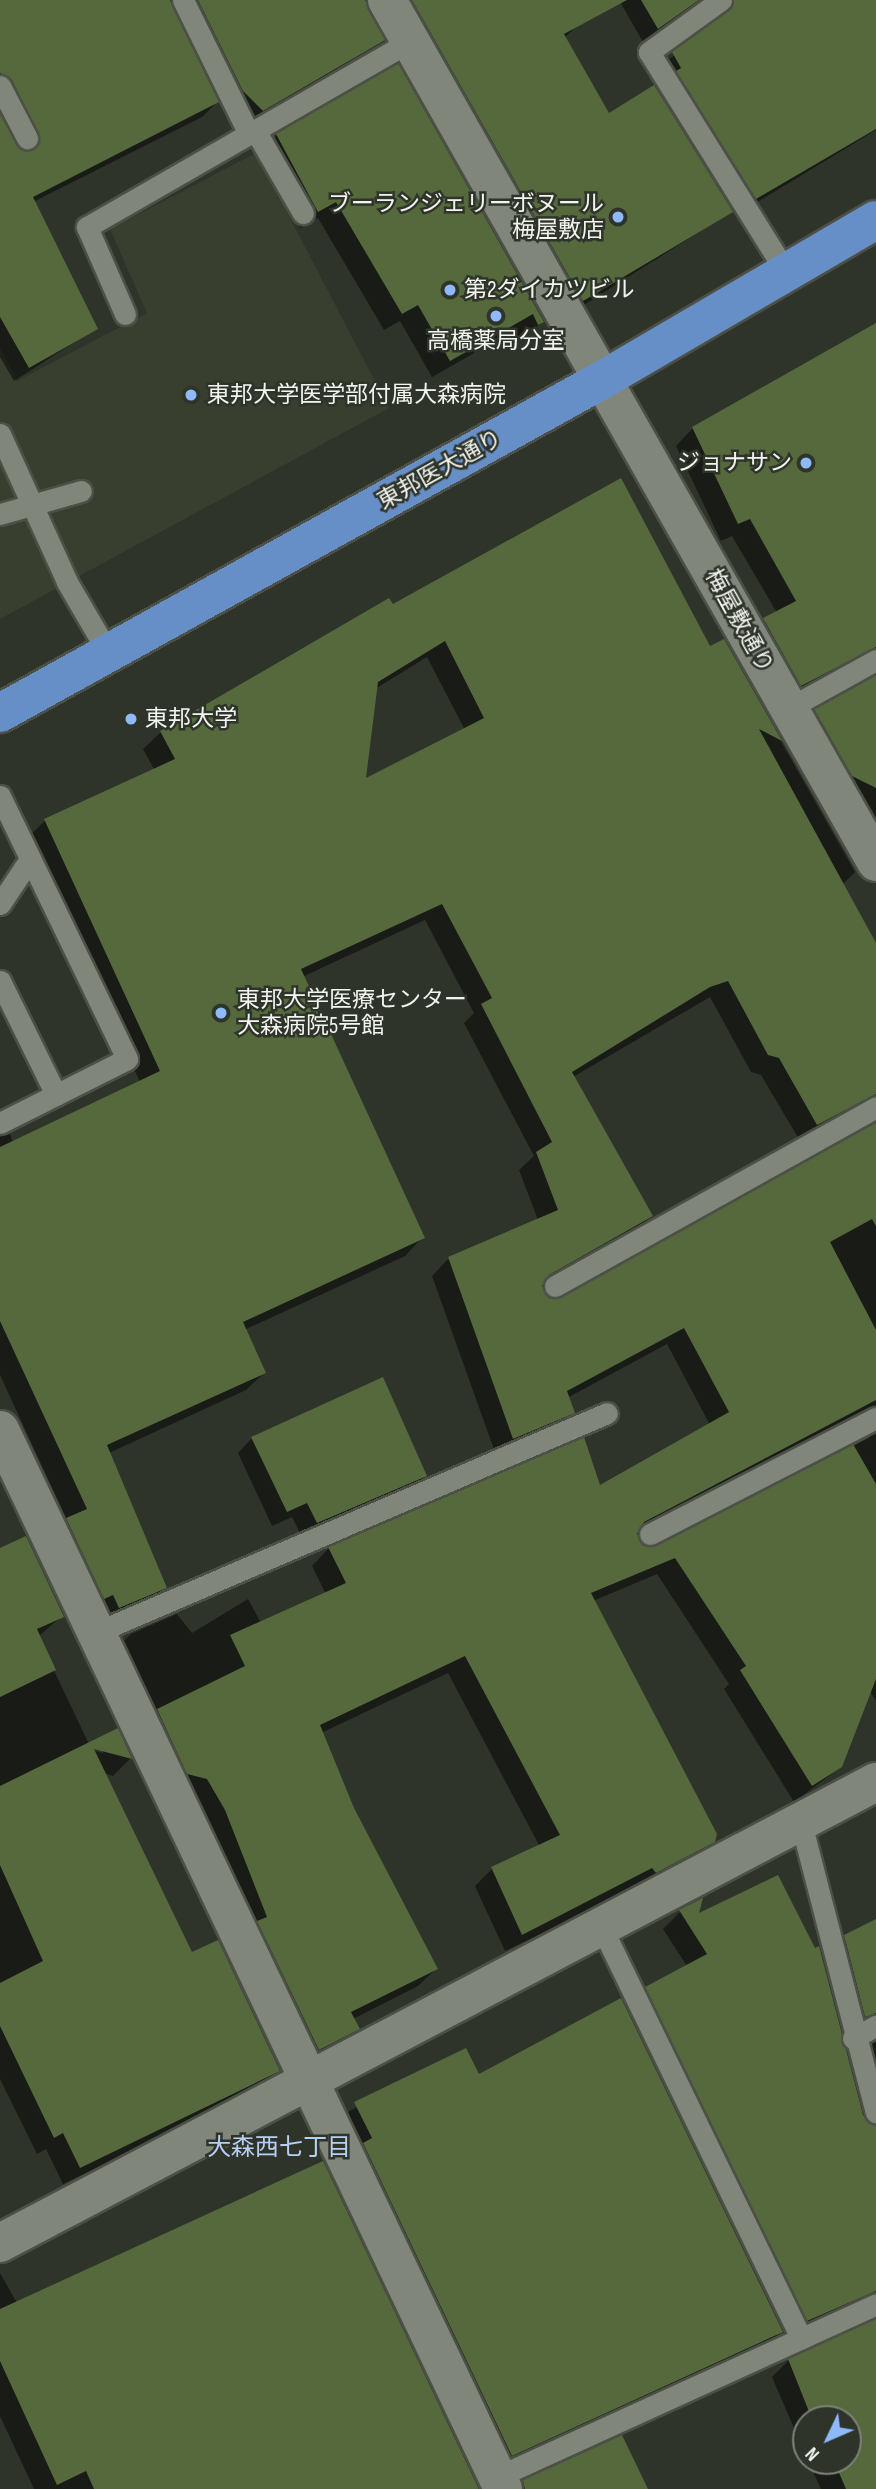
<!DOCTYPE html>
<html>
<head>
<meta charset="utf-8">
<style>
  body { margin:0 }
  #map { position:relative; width:876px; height:2489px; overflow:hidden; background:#2f342a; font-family:"Sofia Sans Condensed","Noto Sans JP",sans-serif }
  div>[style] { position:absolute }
  .built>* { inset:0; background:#383f2f }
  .shadow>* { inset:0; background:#0007 }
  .building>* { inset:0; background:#56693d }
  .roads { filter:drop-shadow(2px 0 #4c5047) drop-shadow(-2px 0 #4c5047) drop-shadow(0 2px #4c5047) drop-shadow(0 -2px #4c5047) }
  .service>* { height:21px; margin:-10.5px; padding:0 10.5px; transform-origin:10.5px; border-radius:10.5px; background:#80867a }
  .minor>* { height:38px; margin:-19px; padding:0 19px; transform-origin:19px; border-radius:19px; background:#80867a }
  .primary>* { height:38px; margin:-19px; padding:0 19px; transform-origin:19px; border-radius:19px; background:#668fc8 }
  .dots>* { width:19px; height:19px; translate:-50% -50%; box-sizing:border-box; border:4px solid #2f342a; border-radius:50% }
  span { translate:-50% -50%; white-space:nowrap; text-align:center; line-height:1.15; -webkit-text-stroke:5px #2f342a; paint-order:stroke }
  .poi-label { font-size:23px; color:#f2f5ef }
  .right { translate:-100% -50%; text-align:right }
  .left { translate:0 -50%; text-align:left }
  .street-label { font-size:23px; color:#f2f5ef }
  .neighbourhood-label { font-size:24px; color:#b6cff5 }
  .north { position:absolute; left:792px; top:2405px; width:70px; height:70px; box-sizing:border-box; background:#2f342a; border:2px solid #7d8179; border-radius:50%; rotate:226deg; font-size:19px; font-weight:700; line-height:28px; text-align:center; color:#f2f5ef }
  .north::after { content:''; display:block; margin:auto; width:24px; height:32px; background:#8eb9fd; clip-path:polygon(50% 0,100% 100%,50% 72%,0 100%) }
</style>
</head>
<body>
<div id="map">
  <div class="built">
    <i style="clip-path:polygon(256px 153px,389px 408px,0 619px,0 347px,17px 381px,147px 313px,110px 229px)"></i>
  </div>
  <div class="shadow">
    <i style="clip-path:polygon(0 0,364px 0,383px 40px,248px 124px,180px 9px,169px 2px,217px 102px,202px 117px,33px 202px,95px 329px,14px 381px,0 357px,0 118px,25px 152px,0 100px)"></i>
    <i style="clip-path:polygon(387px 0,575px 0,577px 26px,564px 38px,608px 116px,731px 212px,568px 315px)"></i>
    <i style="clip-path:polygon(619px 0,703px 0,643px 42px)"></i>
    <i style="clip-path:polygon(778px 0,876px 0,876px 130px,741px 212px,658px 68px,730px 11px)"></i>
    <i style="clip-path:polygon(397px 66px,542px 322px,520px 341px,515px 330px,432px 377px,400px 321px,384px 330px,318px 218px,300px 228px,259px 153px,277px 135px)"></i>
    <i style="clip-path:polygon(876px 326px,876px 866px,798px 728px,869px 681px,871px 672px,784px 702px,747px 637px,777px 613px,732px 536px,721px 541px,676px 446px,693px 428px)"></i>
    <i style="clip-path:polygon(evenodd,393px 606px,709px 649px,724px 641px,855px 872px,842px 885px,876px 947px,876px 1701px,825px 1619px,841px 1767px,794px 1802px,724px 1689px,729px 1684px,657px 1574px,593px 1601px,714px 1841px,696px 1859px,505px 1951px,475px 1886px,492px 1869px,540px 1847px,448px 1673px,321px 1733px,352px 1809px,436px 1969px,418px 1986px,353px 2019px,358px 2029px,340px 2046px,301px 2067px,114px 1651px,131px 1634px,177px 1614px,192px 1633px,248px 1599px,261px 1623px,326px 1594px,312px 1566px,329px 1548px,599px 1487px,710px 1425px,667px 1344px,567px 1398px,572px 1412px,555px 1430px,496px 1455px,432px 1276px,449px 1258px,538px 1220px,519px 1170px,534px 1156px,464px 1023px,474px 1013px,425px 920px,302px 977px,422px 1238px,405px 1256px,244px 1330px,264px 1373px,246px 1390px,109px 1453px,165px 1587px,148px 1605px,102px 1624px,50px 1537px,67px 1520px,0 1375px,0 1137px,10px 1134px,13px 1143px,140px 1082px,27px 838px,45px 821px,155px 771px,143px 749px,161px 732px,393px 606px,427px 657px,465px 730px,364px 781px,375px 689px,427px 657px,393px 606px,710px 997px,751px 1072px,761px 1075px,800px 1141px,857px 1110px,873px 1126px,554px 1301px,539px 1286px,633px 1233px,651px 1216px,573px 1077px,710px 997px,393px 606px,851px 1423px,872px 1430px,869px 1438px,656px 1548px,636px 1540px,639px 1532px,851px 1423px)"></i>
    <i style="clip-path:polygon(252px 1438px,425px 1476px,411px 1490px,302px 1537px,292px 1517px,272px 1526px,238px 1453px)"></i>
    <i style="clip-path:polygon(evenodd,0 1550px,62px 1616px,38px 1637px,89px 1744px,117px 1731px,130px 1759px,113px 1776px,104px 1773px,191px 1955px,278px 2070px,261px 2088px,63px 2184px,46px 2149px,37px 2154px,0 2079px,0 1550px,87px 1746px,103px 1750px,103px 1753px,86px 1749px,87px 1746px)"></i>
    <i style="clip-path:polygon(680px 1912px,697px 1916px,870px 2121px,855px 2062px,873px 2045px,827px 1954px,876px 1921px,876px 2489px,821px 2489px,808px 2461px,848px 2461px,848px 2419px,806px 2419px,806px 2456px,772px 2377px,789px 2360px,872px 2317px,790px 2337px,629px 2005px,687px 1966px,663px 1929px)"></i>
    <i style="clip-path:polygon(465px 2050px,478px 2076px,781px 2331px,771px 2342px,501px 2465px,344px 2114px)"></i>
    <i style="clip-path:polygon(322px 2163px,480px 2489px,34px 2489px,0 2416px,0 2273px,17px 2303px)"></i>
  </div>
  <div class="building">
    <i style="clip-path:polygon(0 0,170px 0,219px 102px,33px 197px,98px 329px,29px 368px,0 317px,0 114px,21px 149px,34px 149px,40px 138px,12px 80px,0 73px)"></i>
    <i style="clip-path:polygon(198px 0,365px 0,385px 40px,263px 111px,243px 91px)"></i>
    <i style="clip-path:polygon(412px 0,627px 0,564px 34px,609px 113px,654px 85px,733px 212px,583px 301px)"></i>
    <i style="clip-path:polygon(641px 0,699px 0,658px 29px)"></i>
    <i style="clip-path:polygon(734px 0,876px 0,876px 129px,756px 199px,676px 71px,681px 68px,672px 52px)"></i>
    <i style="clip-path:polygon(398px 63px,544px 322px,538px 325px,533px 314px,450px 361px,418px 305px,402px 314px,336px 202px,318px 212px,276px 134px)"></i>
    <i style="clip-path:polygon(876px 323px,876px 647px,801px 686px,763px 618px,796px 601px,750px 519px,738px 524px,692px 427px)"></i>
    <i style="clip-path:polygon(evenodd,621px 478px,710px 646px,724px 639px,782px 741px,759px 729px,876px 943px,876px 1094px,817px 1125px,779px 1058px,768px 1055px,728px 981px,710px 987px,572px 1072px,653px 1216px,549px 1275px,542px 1286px,549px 1298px,561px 1297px,876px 1122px,876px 1226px,872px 1219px,830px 1242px,876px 1330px,876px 1400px,644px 1522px,637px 1534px,644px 1545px,656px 1546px,853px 1444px,876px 1484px,876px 1679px,842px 1767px,812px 1786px,740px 1670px,746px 1666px,675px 1558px,591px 1593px,717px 1834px,715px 1842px,656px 1873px,652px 1868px,522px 1935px,491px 1867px,560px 1835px,465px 1656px,320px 1725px,354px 1808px,438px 1969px,351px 2012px,360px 2029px,319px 2050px,257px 1921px,267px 1917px,225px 1810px,207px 1779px,187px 1774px,157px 1709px,245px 1666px,230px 1635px,346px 1583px,328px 1547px,584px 1437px,600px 1485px,729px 1412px,684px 1328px,567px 1391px,575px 1413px,513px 1439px,448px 1257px,558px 1210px,536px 1152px,552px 1142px,481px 1004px,492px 998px,442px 904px,301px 969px,425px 1238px,243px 1322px,266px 1373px,107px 1445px,167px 1588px,119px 1608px,113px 1595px,104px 1599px,66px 1518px,87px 1509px,0 1321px,0 1147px,160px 1071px,44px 819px,175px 759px,160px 731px,389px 598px,393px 604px,621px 478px,445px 641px,484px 718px,366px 778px,378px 682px,445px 641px)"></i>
    <i style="clip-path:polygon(876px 675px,876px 788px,852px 776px,814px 709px)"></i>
    <i style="clip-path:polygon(383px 1377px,427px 1476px,317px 1523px,307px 1503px,287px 1512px,251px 1437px)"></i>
    <i style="clip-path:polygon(26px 1536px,64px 1617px,37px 1629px,56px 1670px,0 1697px,0 1548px)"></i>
    <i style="clip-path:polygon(118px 1728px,132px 1759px,94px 1749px,192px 1952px,218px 1940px,280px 2071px,80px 2168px,63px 2133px,54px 2138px,0 2026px,0 1983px,43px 1961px,0 1865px,0 1786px)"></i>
    <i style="clip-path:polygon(778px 1875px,815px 1948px,819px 1946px,863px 2115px,876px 2125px,876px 2291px,807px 2321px,645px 1987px,707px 1954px,679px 1910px,703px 1898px,699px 1913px)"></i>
    <i style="clip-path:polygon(876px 1919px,876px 2013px,865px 2017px,844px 1935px)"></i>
    <i style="clip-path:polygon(621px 1998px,783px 2332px,512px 2456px,363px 2143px,372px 2138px,354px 2102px,466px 2048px,479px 2074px)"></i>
    <i style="clip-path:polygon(323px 2161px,479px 2489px,94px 2489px,86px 2471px,57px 2485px,0 2361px,0 2309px)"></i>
    <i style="clip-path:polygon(876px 2318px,876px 2489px,846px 2489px,834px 2461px,848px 2461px,848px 2419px,812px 2419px,788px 2359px)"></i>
    <i style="clip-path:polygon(622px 2435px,648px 2489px,525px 2489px,523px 2480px)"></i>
  </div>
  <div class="roads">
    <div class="service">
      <i style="left:183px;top:0;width:149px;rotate:63.8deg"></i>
      <i style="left:721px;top:0;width:89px;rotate:144.2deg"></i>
      <i style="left:649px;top:52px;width:259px;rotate:58.1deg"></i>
      <i style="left:0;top:86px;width:59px;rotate:62.6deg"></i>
      <i style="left:255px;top:130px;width:96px;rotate:60deg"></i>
      <i style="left:125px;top:314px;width:95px;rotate:-113.6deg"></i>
      <i style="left:87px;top:227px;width:373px;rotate:-29.9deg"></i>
      <i style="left:0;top:434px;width:162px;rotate:65.6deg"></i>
      <i style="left:67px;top:582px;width:86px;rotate:59.8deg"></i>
      <i style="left:0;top:514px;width:84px;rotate:-15.9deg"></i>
      <i style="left:789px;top:708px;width:99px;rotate:-28.9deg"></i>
      <i style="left:0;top:796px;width:292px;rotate:64.2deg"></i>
      <i style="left:127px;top:1059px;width:142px;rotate:153.3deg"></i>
      <i style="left:0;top:904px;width:54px;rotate:-56.3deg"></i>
      <i style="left:0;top:981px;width:127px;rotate:63.8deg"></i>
      <i style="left:555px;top:1286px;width:368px;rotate:-29.1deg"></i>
      <i style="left:650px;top:1534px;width:254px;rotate:-27.2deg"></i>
      <i style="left:95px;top:1633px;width:557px;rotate:-23.25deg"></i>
      <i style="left:801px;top:1823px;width:299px;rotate:75.5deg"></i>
      <i style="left:602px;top:1928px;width:456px;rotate:64.1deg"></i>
      <i style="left:853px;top:2038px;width:26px;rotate:-28deg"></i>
      <i style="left:497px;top:2477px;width:417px;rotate:-24.5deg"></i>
    </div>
    <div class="minor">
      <i style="left:387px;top:0;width:991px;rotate:60.43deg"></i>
      <i style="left:0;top:1430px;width:1172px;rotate:64.59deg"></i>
      <i style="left:0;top:2243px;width:990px;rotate:-27.76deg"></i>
    </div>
    <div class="primary">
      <i style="left:0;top:713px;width:688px;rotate:-28.95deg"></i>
      <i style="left:602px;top:380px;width:317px;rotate:-30.3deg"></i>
    </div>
  </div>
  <div class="dots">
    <i style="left:618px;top:217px;background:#8eb9fd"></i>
    <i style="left:450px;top:290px;background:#8eb9fd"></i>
    <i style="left:496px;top:316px;background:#8eb9fd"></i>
    <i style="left:191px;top:395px;background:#8eb9fd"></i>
    <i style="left:806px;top:463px;background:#8eb9fd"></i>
    <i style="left:131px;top:719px;background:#8eb9fd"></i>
    <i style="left:221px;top:1013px;background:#8eb9fd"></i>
  </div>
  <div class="poi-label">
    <span class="right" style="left:604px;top:217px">ブーランジェリーボヌール<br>梅屋敷店</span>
    <span class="left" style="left:464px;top:290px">第2ダイカツビル</span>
    <span style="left:496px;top:341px">高橋薬局分室</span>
    <span class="left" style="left:207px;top:395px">東邦大学医学部付属大森病院</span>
    <span class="right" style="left:792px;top:463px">ジョナサン</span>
    <span class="left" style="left:145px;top:719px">東邦大学</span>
    <span class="left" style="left:237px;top:1013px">東邦大学医療センター<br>大森病院5号館</span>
  </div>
  <div class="street-label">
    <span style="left:440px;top:470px;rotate:-29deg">東邦医大通り</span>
    <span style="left:739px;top:621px;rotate:61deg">梅屋敷通り</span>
  </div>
  <div class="neighbourhood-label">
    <span style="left:279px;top:2148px">大森西七丁目</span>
  </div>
  <div class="north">N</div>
</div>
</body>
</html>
